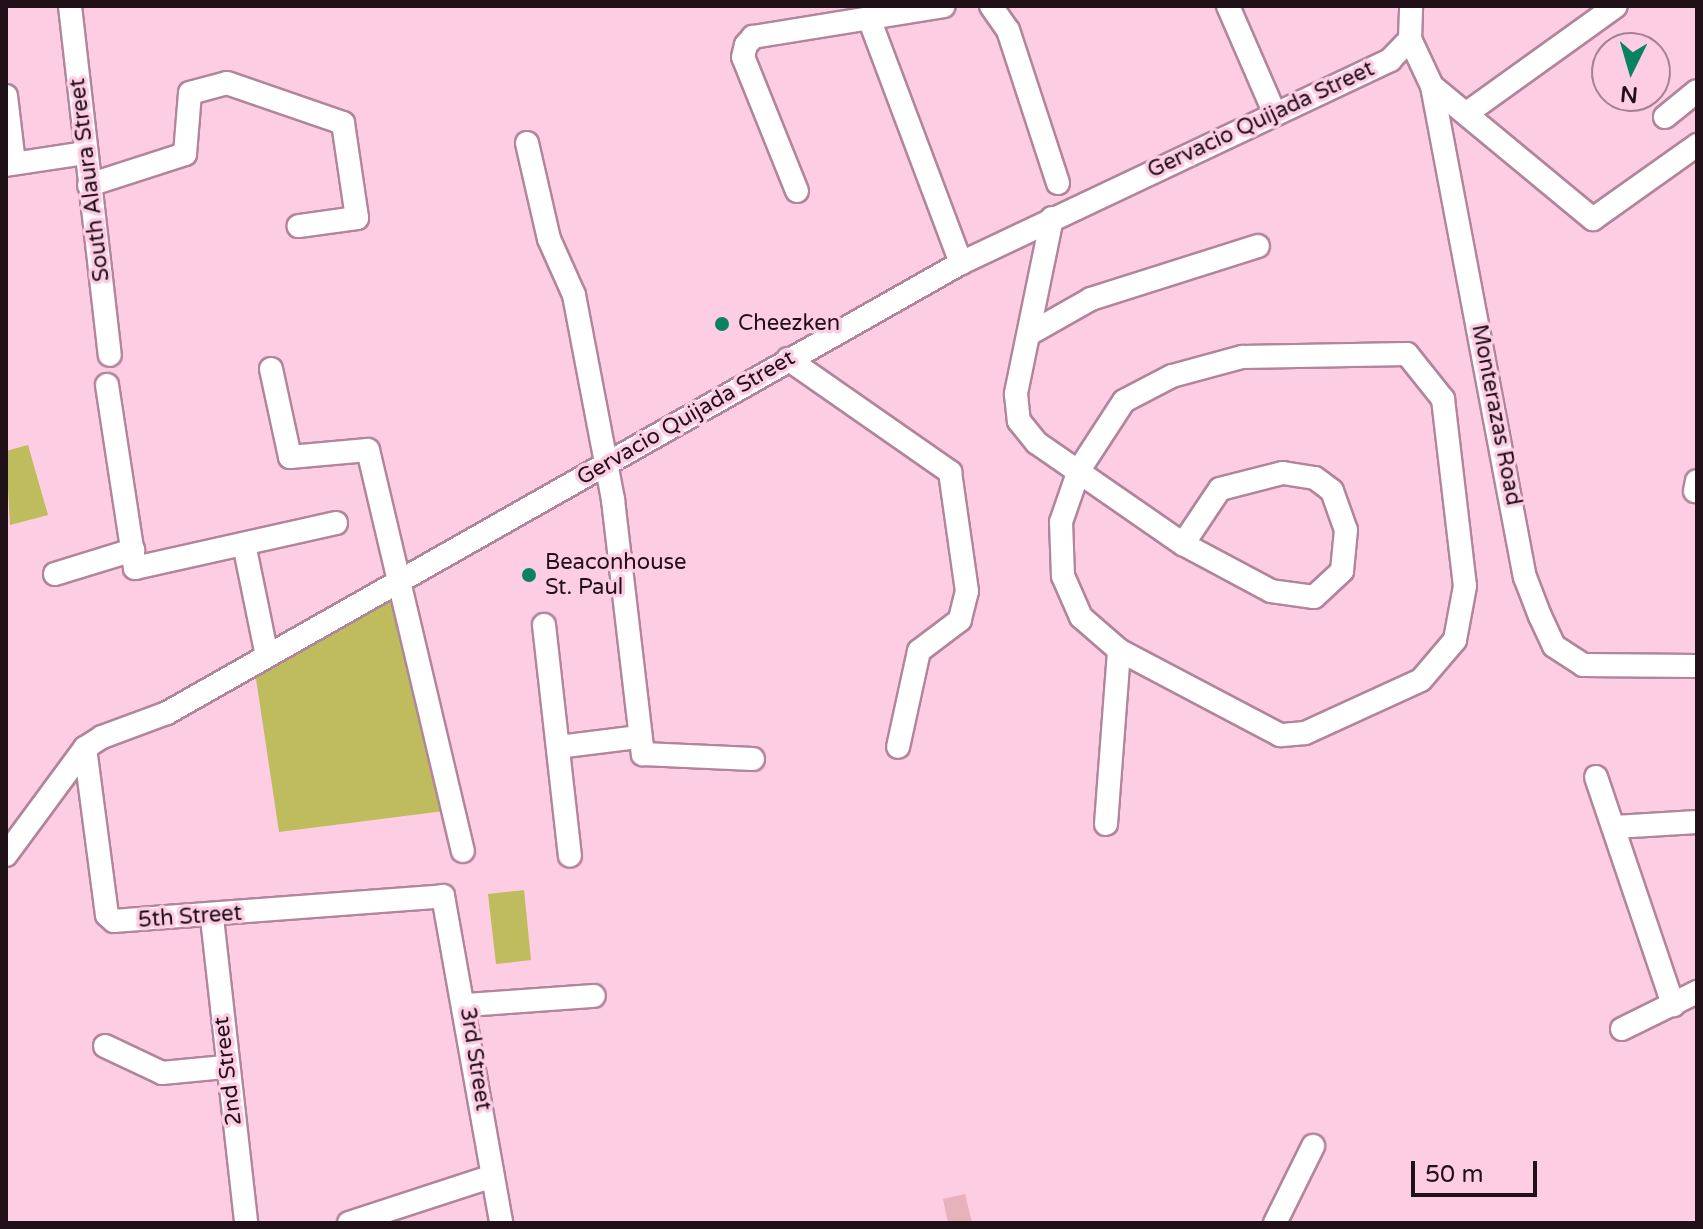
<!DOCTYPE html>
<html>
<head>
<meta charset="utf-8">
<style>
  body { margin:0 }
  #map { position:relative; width:1703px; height:1229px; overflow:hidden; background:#fdcde4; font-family:"Varela Round",sans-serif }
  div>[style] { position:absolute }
  .green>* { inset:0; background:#bfbc5d }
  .building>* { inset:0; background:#e7b2bb }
  .roads { filter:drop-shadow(2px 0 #b1859b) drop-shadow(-2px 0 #b1859b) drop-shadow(0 2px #b1859b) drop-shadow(0 -2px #b1859b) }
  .minor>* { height:22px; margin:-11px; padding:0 11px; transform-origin:11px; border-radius:11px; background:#fff }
  .dots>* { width:22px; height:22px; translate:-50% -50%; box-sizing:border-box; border:4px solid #fdcde4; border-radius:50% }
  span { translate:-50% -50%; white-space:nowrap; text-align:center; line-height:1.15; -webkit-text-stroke:7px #fdcde4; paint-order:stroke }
  .street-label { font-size:22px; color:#201018 }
  .poi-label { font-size:22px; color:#201018 }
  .left { translate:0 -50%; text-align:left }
  .frame { position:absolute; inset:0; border:8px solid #201018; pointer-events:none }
  .north { position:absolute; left:1591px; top:32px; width:80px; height:80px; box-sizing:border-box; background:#fdcde4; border:2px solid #a58192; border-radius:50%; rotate:185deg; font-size:22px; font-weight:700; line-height:32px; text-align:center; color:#201018 }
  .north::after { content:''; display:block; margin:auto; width:28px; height:36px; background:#098262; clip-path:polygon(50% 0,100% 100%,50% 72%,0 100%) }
  .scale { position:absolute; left:1411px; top:1161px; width:126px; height:36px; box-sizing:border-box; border:4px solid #201018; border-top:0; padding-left:10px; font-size:24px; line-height:28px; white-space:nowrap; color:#201018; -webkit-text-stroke:6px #fdcde4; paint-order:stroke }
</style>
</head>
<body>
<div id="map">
  <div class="green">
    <i style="clip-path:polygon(28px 445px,48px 515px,10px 525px,6px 451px)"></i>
    <i style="clip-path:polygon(400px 596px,452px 810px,279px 832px,255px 672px)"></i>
    <i style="clip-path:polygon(524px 890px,531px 960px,496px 964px,488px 894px)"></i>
  </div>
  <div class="building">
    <i style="clip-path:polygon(965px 1194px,972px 1223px,948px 1223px,943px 1199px)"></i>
  </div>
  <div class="roads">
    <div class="minor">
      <i style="left:70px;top:6px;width:351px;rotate:83.5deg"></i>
      <i style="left:991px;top:6px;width:29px;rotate:55deg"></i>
      <i style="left:1008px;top:30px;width:161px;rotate:71.9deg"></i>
      <i style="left:1228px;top:6px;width:118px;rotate:66.5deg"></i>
      <i style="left:870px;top:21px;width:259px;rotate:69.4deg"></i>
      <i style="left:1410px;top:39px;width:52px;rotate:64.9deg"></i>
      <i style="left:1432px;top:86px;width:500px;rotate:79.3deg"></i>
      <i style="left:1525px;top:577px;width:42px;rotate:69deg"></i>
      <i style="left:1540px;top:616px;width:33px;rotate:65deg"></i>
      <i style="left:1554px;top:646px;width:35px;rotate:33deg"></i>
      <i style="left:1583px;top:665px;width:114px;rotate:0.5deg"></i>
      <i style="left:1410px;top:39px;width:33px;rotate:-88deg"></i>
      <i style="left:1432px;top:86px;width:209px;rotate:39.6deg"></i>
      <i style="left:1593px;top:219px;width:128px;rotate:-35.4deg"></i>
      <i style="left:6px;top:96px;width:67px;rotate:83.2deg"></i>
      <i style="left:1467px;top:113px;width:183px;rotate:-35.7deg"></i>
      <i style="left:1665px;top:117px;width:41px;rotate:-39.1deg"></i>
      <i style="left:527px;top:143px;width:98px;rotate:77.1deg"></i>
      <i style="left:549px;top:239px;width:61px;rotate:65.9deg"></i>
      <i style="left:574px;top:295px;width:209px;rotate:79.2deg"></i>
      <i style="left:613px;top:500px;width:256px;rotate:83.3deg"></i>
      <i style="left:643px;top:754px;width:110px;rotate:2.6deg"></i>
      <i style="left:6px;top:165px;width:79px;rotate:-8.7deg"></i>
      <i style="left:89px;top:185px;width:101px;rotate:-17.9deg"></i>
      <i style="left:185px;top:154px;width:61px;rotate:-85.3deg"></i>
      <i style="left:190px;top:93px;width:38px;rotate:-15deg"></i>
      <i style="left:227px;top:83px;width:123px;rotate:19deg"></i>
      <i style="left:343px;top:123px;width:96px;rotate:81.6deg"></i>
      <i style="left:357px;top:218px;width:59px;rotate:172.1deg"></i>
      <i style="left:797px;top:191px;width:144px;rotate:-111.9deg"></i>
      <i style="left:743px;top:57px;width:12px;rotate:-76deg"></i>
      <i style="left:746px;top:45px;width:11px;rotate:-49deg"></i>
      <i style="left:753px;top:37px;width:193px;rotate:-9.2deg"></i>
      <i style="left:1052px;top:218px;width:180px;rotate:101.6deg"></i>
      <i style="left:1016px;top:394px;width:27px;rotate:84deg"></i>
      <i style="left:1019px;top:421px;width:28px;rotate:51deg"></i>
      <i style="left:1037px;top:443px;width:178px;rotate:34.7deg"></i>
      <i style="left:1031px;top:333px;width:69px;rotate:-29.5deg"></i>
      <i style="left:1091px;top:299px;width:175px;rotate:-17.6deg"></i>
      <i style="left:1407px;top:354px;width:58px;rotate:51.3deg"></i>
      <i style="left:1443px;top:399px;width:188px;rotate:83.3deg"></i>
      <i style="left:1465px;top:586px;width:55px;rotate:100.5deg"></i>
      <i style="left:1455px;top:640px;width:52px;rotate:130.4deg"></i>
      <i style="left:1421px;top:680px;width:128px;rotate:155.4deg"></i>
      <i style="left:1305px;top:733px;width:25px;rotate:175deg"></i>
      <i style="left:1280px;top:735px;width:182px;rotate:-152.2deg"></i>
      <i style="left:1119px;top:650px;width:50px;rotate:-139deg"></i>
      <i style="left:1081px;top:617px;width:45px;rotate:-113.7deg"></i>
      <i style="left:1063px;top:576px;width:54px;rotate:-92.1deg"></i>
      <i style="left:1061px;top:522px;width:55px;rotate:-70.9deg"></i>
      <i style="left:1079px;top:470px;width:82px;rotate:-56.9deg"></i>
      <i style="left:1124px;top:401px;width:54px;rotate:-27.5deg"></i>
      <i style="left:1172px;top:376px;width:73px;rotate:-15.2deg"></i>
      <i style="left:1242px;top:357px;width:165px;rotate:-1deg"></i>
      <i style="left:788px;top:359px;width:198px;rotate:34.9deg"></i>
      <i style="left:950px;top:472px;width:120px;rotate:81.9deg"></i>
      <i style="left:967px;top:591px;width:30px;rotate:104deg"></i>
      <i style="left:960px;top:620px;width:51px;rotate:142.9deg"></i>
      <i style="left:919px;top:651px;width:98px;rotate:102.3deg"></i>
      <i style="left:271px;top:369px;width:90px;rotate:77.8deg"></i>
      <i style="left:290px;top:457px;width:78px;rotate:-5.1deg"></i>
      <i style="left:368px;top:450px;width:412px;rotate:76.7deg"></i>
      <i style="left:107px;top:385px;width:185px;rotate:81.3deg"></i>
      <i style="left:135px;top:568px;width:206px;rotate:-12.6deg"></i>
      <i style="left:1283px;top:473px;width:32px;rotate:9deg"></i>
      <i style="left:1315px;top:478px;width:21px;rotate:37deg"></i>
      <i style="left:1332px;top:491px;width:41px;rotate:70.3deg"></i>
      <i style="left:1346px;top:530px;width:41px;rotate:95.6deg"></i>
      <i style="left:1342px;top:571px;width:38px;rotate:137deg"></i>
      <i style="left:1314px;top:597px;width:43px;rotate:-172.1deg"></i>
      <i style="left:1271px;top:591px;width:100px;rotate:-151.9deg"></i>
      <i style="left:1183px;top:544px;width:66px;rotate:-56.1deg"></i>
      <i style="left:1220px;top:489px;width:65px;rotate:-14.3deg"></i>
      <i style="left:1695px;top:491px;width:10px;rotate:-79deg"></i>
      <i style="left:244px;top:544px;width:114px;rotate:78.4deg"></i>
      <i style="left:55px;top:574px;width:82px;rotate:-17.1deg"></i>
      <i style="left:544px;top:625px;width:232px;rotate:83.6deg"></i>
      <i style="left:558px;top:747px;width:81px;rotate:-7.1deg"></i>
      <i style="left:85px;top:748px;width:168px;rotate:82.5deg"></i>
      <i style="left:107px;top:915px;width:9px;rotate:41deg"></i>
      <i style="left:114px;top:921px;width:330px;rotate:-4.3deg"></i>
      <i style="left:443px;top:896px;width:332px;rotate:79.9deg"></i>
      <i style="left:1596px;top:777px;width:241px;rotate:71.3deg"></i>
      <i style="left:1106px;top:824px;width:174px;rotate:-85.7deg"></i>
      <i style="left:1615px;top:827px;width:82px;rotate:-3.5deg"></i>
      <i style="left:6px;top:855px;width:133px;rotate:-53.6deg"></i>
      <i style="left:85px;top:748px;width:20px;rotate:-33deg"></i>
      <i style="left:102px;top:737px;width:69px;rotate:-20.3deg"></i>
      <i style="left:167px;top:713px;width:913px;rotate:-29.54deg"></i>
      <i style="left:961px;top:263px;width:475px;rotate:-25.3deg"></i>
      <i style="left:1390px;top:60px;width:29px;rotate:-46deg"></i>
      <i style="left:212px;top:918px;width:307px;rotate:83.6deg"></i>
      <i style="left:467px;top:1005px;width:127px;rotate:-4.1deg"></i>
      <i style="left:1622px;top:1029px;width:84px;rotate:-26.3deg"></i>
      <i style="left:105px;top:1046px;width:63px;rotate:25.3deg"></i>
      <i style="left:162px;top:1073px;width:63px;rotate:-5.4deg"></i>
      <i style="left:349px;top:1223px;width:151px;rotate:-18.1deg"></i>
      <i style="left:1275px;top:1223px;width:86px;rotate:-63.7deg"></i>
    </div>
  </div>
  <div class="dots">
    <i style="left:722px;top:324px;background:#098262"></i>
    <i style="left:529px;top:575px;background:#098262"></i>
  </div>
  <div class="street-label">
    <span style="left:1261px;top:120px;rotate:-25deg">Gervacio Quijada Street</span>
    <span style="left:90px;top:180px;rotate:-97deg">South Alaura Street</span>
    <span style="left:1496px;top:415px;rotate:79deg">Monterazas Road</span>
    <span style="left:686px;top:418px;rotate:-30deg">Gervacio Quijada Street</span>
    <span style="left:190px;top:917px;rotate:-4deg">5th Street</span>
    <span style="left:475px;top:1059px;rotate:81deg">3rd Street</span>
    <span style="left:228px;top:1071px;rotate:-97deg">2nd Street</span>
  </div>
  <div class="poi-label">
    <span class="left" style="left:738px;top:324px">Cheezken</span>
    <span class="left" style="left:545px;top:575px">Beaconhouse<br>St. Paul</span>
  </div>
  <div class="frame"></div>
  <div class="north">N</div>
  <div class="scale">50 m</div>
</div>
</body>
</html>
